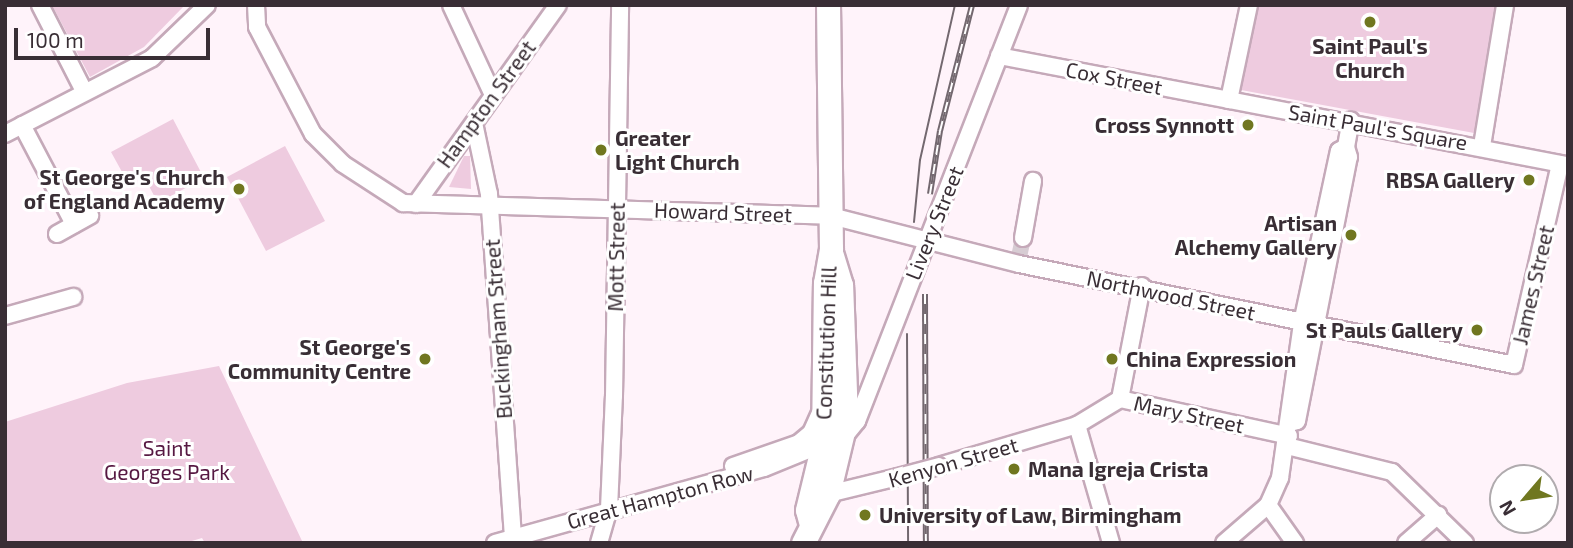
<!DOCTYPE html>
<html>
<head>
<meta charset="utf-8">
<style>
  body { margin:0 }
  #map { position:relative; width:1573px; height:548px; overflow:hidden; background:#fff3fa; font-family:"Exo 2",sans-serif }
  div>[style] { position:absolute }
  .green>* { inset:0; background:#eecbdf }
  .minor-tunnel>* { height:16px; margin-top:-8px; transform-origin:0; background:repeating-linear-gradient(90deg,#d7ccd3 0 16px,transparent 0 24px) }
  .roads { filter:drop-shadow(2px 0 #c5a9b9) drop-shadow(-2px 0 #c5a9b9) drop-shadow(0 2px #c5a9b9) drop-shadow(0 -2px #c5a9b9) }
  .minor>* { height:16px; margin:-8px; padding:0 8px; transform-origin:8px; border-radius:8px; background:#fff }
  .secondary>* { height:23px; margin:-11.5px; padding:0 11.5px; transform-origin:11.5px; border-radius:11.5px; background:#fff }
  .tram>* { height:2px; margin:-1px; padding:0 1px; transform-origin:1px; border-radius:1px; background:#73686f }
  .rail>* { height:6px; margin-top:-3px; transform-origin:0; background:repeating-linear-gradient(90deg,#fff 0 10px,#73686f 0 20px); box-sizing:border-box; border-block:2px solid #73686f }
  .bridges { filter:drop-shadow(2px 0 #c5a9b9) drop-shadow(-2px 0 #c5a9b9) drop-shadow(0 2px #c5a9b9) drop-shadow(0 -2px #c5a9b9) }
  .minor-bridge>* { height:16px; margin:-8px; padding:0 8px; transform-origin:8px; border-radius:8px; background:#fff }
  .dots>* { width:19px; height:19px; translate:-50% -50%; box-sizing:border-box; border:4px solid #fff; border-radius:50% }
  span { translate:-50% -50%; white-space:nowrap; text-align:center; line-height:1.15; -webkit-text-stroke:6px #fff; paint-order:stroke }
  .poi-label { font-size:21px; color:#392e35; font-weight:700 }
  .right { translate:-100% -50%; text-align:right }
  .left { translate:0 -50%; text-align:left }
  .street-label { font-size:21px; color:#392e35 }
  .park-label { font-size:21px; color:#561842 }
  .frame { position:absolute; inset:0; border:7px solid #392e35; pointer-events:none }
  .north { position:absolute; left:1489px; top:464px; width:70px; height:70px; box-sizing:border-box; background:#fff; border:2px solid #b0abae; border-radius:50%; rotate:241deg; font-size:19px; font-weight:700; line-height:28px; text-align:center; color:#392e35 }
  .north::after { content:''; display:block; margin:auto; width:24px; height:32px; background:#707720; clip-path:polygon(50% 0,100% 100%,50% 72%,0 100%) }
  .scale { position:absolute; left:14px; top:28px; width:196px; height:32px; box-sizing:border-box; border:4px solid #392e35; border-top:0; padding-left:9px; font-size:21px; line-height:24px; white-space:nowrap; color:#392e35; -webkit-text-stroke:5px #fff; paint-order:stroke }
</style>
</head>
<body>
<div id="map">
  <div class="green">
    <i style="clip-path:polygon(52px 5px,185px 5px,144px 47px,90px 77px)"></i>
    <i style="clip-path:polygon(1258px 5px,1495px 5px,1474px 133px,1241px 90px)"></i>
    <i style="clip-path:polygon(173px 119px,204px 178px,158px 203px,142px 173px,127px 181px,111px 152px)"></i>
    <i style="clip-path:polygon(285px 146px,325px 221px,266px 251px,227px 177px)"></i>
    <i style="clip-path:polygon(464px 156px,470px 156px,471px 189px,449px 187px)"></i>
    <i style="clip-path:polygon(219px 366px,303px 543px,205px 543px,202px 538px,185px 543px,5px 543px,5px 422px,127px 383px)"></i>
  </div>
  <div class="minor-tunnel">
    <i style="left:1019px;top:257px;width:19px;rotate:-78deg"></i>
  </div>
  <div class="roads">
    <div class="minor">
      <i style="left:40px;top:5px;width:97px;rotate:62.9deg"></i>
      <i style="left:256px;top:5px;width:22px;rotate:87deg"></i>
      <i style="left:257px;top:27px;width:121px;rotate:62.4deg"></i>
      <i style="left:313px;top:134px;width:42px;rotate:45deg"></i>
      <i style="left:343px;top:164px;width:72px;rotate:33deg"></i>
      <i style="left:403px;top:203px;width:428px;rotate:1.7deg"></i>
      <i style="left:831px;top:216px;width:194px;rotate:14.3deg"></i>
      <i style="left:1019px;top:264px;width:505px;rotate:11.53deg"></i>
      <i style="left:1514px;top:365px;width:206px;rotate:-77.1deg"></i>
      <i style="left:451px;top:5px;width:99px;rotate:65deg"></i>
      <i style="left:1249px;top:5px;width:97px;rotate:101.9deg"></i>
      <i style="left:1229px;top:100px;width:345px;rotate:10.9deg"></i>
      <i style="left:999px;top:56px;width:234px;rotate:10.8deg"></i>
      <i style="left:474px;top:123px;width:73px;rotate:78.1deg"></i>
      <i style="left:489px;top:194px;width:344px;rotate:86deg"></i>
      <i style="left:22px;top:125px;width:112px;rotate:62.3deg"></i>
      <i style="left:5px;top:134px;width:165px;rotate:-27.3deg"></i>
      <i style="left:152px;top:58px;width:76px;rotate:-43.9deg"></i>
      <i style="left:1482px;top:146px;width:143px;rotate:-80.7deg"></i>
      <i style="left:416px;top:204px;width:244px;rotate:-54.5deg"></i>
      <i style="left:57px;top:234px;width:38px;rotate:-29deg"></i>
      <i style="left:1023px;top:238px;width:58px;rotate:-80deg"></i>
      <i style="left:5px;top:316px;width:71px;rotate:-15.6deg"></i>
      <i style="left:1120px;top:399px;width:173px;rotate:12.3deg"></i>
      <i style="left:1120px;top:399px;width:115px;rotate:-79deg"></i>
      <i style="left:1290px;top:423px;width:7px;rotate:-16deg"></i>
      <i style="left:1297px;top:421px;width:269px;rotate:-78.9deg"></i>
      <i style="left:1349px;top:157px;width:10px;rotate:-107deg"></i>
      <i style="left:1346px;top:147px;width:27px;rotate:-80deg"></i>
      <i style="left:1077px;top:425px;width:50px;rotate:-31.2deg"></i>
      <i style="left:844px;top:437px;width:21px;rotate:-51deg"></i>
      <i style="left:857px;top:421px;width:446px;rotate:-68.7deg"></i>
      <i style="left:1287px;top:446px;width:108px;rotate:13.9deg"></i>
      <i style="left:1392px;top:472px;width:102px;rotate:44.2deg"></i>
      <i style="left:733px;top:466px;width:70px;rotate:-19.2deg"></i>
      <i style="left:799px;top:443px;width:16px;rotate:-40deg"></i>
      <i style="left:811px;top:433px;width:22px;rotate:-66deg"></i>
      <i style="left:939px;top:466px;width:144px;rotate:-16.5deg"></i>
      <i style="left:1077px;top:425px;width:123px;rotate:73.9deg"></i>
      <i style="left:828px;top:494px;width:72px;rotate:-13.7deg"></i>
      <i style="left:1268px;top:505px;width:47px;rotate:54.6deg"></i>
      <i style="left:495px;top:543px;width:279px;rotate:-15.6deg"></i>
      <i style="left:764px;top:468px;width:64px;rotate:-22.1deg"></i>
      <i style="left:599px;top:543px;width:35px;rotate:-74deg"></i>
      <i style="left:609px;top:509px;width:113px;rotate:-87.5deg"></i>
      <i style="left:614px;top:396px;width:391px;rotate:-89.1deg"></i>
      <i style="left:1224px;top:543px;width:58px;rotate:-40.8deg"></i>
      <i style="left:1268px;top:505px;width:30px;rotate:-66deg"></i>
      <i style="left:1280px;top:478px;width:157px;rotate:-81.9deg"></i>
      <i style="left:1302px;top:323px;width:176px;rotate:-77.9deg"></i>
      <i style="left:1339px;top:151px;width:8px;rotate:-30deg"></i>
      <i style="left:1406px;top:543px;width:43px;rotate:-41.2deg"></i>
    </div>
    <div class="secondary">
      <i style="left:810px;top:521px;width:11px;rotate:-105deg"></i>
      <i style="left:807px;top:510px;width:68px;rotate:-76.4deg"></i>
      <i style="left:823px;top:444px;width:161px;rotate:-89.3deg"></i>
      <i style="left:825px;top:283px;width:35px;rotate:-80deg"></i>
      <i style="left:831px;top:249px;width:244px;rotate:-90.7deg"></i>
      <i style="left:803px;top:543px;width:55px;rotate:-63deg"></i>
      <i style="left:828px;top:494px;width:77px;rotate:-76.5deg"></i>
      <i style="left:846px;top:419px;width:134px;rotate:-92.1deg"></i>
      <i style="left:841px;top:285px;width:31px;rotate:-107deg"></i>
    </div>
  </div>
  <div class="tram">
    <i style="left:914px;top:222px;width:62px;rotate:-84.5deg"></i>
    <i style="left:920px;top:160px;width:159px;rotate:-77.3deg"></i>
    <i style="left:907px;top:334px;width:209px;rotate:89.7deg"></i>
  </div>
  <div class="rail">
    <i style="left:930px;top:194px;width:64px;rotate:-81deg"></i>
    <i style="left:940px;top:131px;width:130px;rotate:-75.7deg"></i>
    <i style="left:925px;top:294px;width:249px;rotate:89.8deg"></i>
  </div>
  <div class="bridges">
    <div class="minor-bridge">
      <i style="left:898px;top:477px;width:42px;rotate:-15deg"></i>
    </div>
  </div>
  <div class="dots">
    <i style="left:1370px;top:22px;background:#707720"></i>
    <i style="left:1248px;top:125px;background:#707720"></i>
    <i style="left:601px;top:150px;background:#707720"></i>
    <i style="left:1529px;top:180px;background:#707720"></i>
    <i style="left:239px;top:189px;background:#707720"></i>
    <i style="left:1351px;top:235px;background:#707720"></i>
    <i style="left:1477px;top:330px;background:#707720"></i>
    <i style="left:425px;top:359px;background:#707720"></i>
    <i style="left:1112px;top:359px;background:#707720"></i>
    <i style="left:1014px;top:469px;background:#707720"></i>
    <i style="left:865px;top:515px;background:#707720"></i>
  </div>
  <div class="poi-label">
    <span style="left:1370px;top:58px">Saint Paul's<br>Church</span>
    <span class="right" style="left:1234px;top:125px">Cross Synnott</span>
    <span class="left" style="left:615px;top:150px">Greater<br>Light Church</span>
    <span class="right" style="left:225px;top:189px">St George's Church<br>of England Academy</span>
    <span class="right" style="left:1515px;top:180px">RBSA Gallery</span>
    <span class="right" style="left:1337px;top:235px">Artisan<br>Alchemy Gallery</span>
    <span class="right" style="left:1463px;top:330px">St Pauls Gallery</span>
    <span class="right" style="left:411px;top:359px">St George's<br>Community Centre</span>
    <span class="left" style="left:1126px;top:359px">China Expression</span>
    <span class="left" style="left:1028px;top:469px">Mana Igreja Crista</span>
    <span class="left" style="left:879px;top:515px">University of Law, Birmingham</span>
  </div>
  <div class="street-label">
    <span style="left:1114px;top:78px;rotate:11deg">Cox Street</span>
    <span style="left:486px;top:104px;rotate:-54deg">Hampton Street</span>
    <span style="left:1378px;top:127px;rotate:10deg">Saint Paul's Square</span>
    <span style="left:723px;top:212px;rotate:2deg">Howard Street</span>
    <span style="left:934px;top:223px;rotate:-68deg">Livery Street</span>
    <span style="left:616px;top:257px;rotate:-89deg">Mott Street</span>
    <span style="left:1533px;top:285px;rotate:-77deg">James Street</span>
    <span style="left:1171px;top:295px;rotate:12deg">Northwood Street</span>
    <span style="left:498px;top:329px;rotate:-94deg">Buckingham Street</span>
    <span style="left:826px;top:343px;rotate:-88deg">Constitution Hill</span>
    <span style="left:1189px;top:414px;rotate:12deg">Mary Street</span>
    <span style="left:953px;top:462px;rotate:-16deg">Kenyon Street</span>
    <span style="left:660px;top:497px;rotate:-15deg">Great Hampton Row</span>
  </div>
  <div class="park-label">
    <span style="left:167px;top:460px">Saint<br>Georges Park</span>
  </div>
  <div class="frame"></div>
  <div class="north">N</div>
  <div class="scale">100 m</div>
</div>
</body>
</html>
